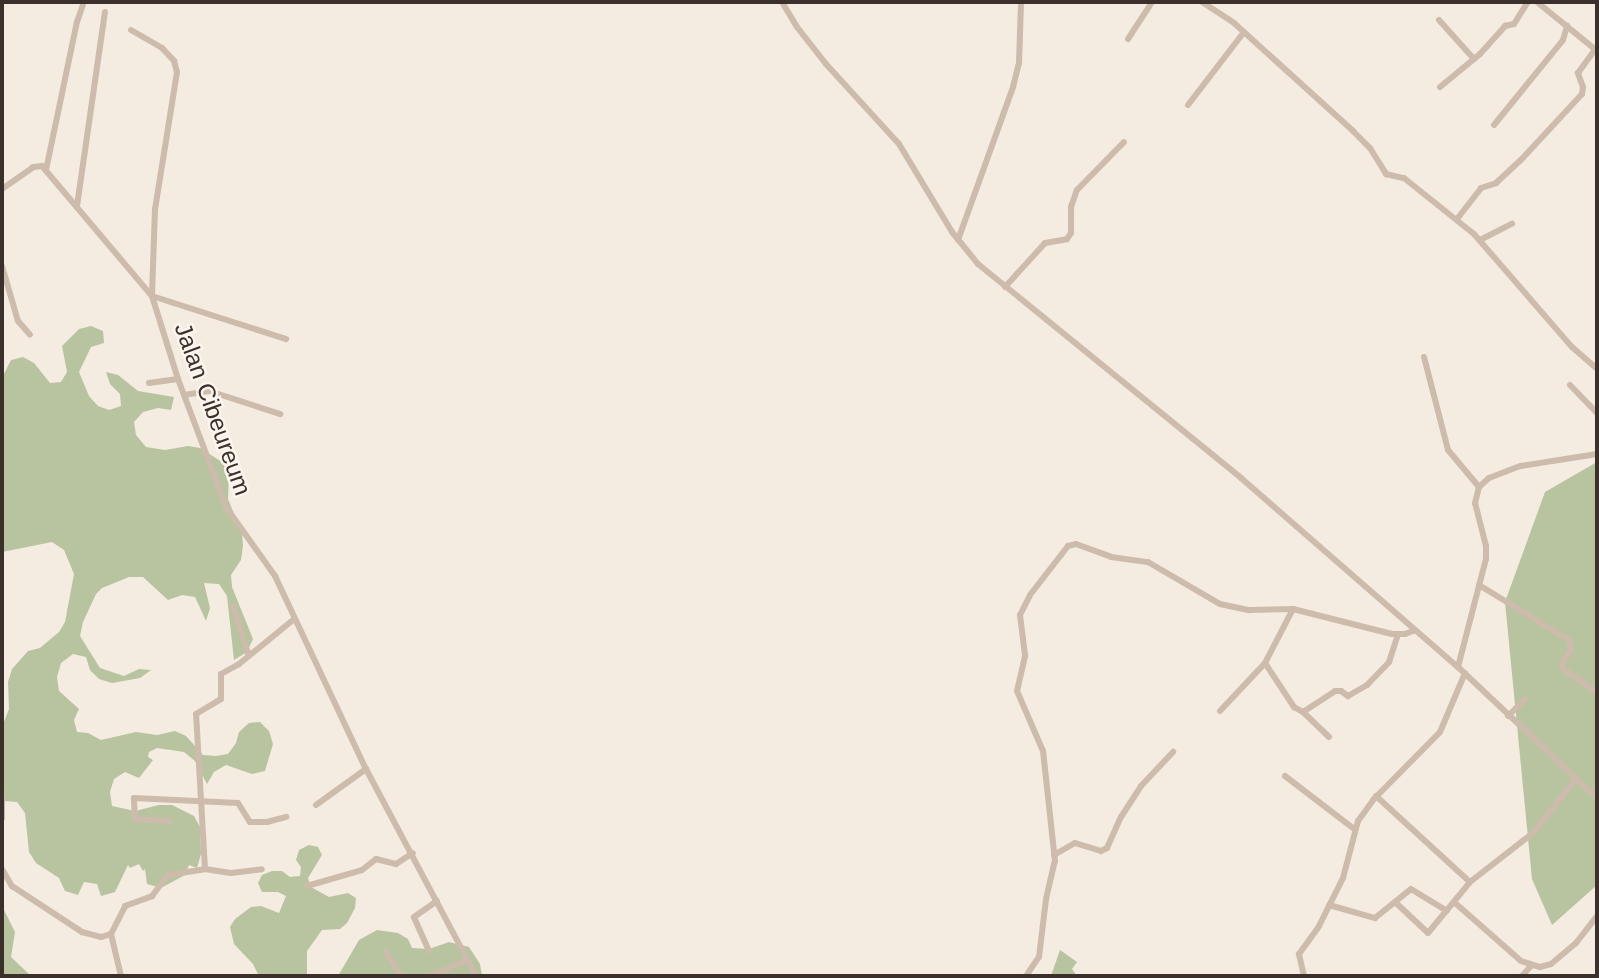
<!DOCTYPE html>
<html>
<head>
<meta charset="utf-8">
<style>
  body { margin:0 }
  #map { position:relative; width:1599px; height:978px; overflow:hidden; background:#f4ebe1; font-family:Helvetica,sans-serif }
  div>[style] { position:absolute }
  .green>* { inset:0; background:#b8c4a0 }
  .street>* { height:6px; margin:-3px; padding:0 3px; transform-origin:3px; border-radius:3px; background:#cdbbac }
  span { translate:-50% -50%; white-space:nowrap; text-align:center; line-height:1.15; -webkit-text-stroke:5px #fbf5ee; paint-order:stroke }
  .street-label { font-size:24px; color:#3b302b }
  .frame { position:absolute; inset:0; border:4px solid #3b302b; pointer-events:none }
</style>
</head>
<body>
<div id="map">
  <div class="green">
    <i style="clip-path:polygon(91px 326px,103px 331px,104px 343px,91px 347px,79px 372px,89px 396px,98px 406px,109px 410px,121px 406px,120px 394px,110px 384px,106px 372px,118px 375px,138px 391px,174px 397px,171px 410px,158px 408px,143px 412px,134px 422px,136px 435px,146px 447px,165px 450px,188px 446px,200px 448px,222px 462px,229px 473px,228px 499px,242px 533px,243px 546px,241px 560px,231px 575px,232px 587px,253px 639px,247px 652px,234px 660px,227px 596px,219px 584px,204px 583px,210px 608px,206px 621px,195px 597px,182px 595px,168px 600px,143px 577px,129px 577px,102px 588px,96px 594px,83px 622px,80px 636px,100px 668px,124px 676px,139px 669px,151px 670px,140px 678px,112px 683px,99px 679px,90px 670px,86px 657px,73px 654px,61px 663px,57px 677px,59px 691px,79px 709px,74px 720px,77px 732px,88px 733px,101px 740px,136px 732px,157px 735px,175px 731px,186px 736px,203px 755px,216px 756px,228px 754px,236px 743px,239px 732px,249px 723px,260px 722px,269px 731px,273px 744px,265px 771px,252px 774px,226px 765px,214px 772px,207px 784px,195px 761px,184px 752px,157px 748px,149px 752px,148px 757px,153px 760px,139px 778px,125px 772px,114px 779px,110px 792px,112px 806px,135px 811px,159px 805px,172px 805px,194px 816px,200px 827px,201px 854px,197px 868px,189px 865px,185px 875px,161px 888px,147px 884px,145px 869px,143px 871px,139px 864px,130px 868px,128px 865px,115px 892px,101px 896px,97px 884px,84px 882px,78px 895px,65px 891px,59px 878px,36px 863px,29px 852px,25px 813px,17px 802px,4px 801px,2px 804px,2px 727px,9px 709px,8px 682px,12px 669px,28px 651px,40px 648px,59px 632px,65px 622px,74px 574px,64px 550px,52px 542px,2px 552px,2px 378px,11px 360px,23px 357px,34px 363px,50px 383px,61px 382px,67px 372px,62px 346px,79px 329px)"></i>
    <i style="clip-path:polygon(1597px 462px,1597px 885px,1552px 925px,1532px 879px,1505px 602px,1545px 492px)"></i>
    <i style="clip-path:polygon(309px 845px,318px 847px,322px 855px,308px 878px,311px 887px,329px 897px,348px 893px,356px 898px,355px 908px,347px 923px,340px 929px,322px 930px,307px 951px,307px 976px,259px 976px,253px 964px,234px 944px,230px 927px,235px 919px,251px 907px,261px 906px,279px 913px,286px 896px,278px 892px,262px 892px,258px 883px,262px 875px,272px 871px,282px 871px,290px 877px,300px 876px,301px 867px,296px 860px,299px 850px)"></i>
    <i style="clip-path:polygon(2px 906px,15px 932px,11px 957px,31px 976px,2px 976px)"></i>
    <i style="clip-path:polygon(377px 930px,398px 933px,408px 939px,412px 948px,429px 949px,449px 942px,469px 947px,480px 964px,482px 976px,338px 976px,359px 940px)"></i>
    <i style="clip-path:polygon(1060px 950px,1077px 962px,1072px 969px,1077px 976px,1051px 976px)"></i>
  </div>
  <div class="street">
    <i style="left:782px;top:2px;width:29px;rotate:59deg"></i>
    <i style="left:797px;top:27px;width:47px;rotate:51.9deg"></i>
    <i style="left:826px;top:64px;width:108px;rotate:47.6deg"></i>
    <i style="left:899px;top:144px;width:103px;rotate:58.9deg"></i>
    <i style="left:952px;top:232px;width:41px;rotate:50.9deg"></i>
    <i style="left:978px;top:264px;width:339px;rotate:39.1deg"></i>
    <i style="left:1241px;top:478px;width:288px;rotate:41.1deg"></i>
    <i style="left:1458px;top:667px;width:191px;rotate:43.3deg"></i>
    <i style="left:1202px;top:2px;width:38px;rotate:33deg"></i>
    <i style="left:1234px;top:23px;width:162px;rotate:42.2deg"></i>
    <i style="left:1354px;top:132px;width:23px;rotate:45deg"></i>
    <i style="left:1370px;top:148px;width:31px;rotate:58deg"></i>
    <i style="left:1386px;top:174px;width:18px;rotate:13deg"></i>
    <i style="left:1404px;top:178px;width:90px;rotate:38.7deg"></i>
    <i style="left:1474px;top:234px;width:150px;rotate:49.1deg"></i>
    <i style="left:1572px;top:347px;width:33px;rotate:41deg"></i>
    <i style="left:1537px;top:2px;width:77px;rotate:39.2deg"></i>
    <i style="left:1439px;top:20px;width:52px;rotate:48.1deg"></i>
    <i style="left:131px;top:30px;width:36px;rotate:30deg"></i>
    <i style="left:162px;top:48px;width:18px;rotate:47deg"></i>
    <i style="left:174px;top:61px;width:11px;rotate:75deg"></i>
    <i style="left:177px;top:72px;width:139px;rotate:99.1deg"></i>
    <i style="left:155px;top:209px;width:87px;rotate:92deg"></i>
    <i style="left:152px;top:296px;width:87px;rotate:72.6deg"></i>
    <i style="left:178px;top:379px;width:137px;rotate:69.4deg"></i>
    <i style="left:226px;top:507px;width:85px;rotate:54.6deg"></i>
    <i style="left:275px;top:576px;width:213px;rotate:64.8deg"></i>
    <i style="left:366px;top:769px;width:234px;rotate:62deg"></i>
    <i style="left:1128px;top:39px;width:44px;rotate:-57deg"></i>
    <i style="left:1440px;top:87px;width:52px;rotate:-39.5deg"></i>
    <i style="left:1480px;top:54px;width:38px;rotate:-48deg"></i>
    <i style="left:1505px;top:26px;width:9px;rotate:-13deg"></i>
    <i style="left:1514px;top:24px;width:26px;rotate:-58deg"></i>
    <i style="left:1188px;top:105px;width:92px;rotate:-52.5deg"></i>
    <i style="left:1494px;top:125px;width:109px;rotate:-50.9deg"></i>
    <i style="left:1563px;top:40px;width:15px;rotate:-74deg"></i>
    <i style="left:46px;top:170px;width:151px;rotate:-78.2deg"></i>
    <i style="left:77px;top:22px;width:21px;rotate:-71deg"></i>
    <i style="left:2px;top:189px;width:38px;rotate:-35deg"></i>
    <i style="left:33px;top:167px;width:9px;rotate:-6deg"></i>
    <i style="left:42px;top:166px;width:170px;rotate:49.8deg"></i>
    <i style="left:152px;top:296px;width:141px;rotate:17.8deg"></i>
    <i style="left:77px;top:206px;width:196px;rotate:-81.8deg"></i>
    <i style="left:1457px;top:219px;width:39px;rotate:-52deg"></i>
    <i style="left:1481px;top:188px;width:16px;rotate:-18deg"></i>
    <i style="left:1496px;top:183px;width:33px;rotate:-43deg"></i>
    <i style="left:1520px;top:161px;width:91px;rotate:-47.2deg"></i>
    <i style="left:1582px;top:94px;width:7px;rotate:-82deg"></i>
    <i style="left:1583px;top:87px;width:15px;rotate:-110deg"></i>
    <i style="left:1578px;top:73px;width:29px;rotate:-54deg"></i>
    <i style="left:958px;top:240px;width:163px;rotate:-70.2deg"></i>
    <i style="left:1013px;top:87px;width:25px;rotate:-76deg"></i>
    <i style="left:1019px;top:63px;width:61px;rotate:-88.1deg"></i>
    <i style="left:1480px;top:240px;width:36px;rotate:-27deg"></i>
    <i style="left:2px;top:266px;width:57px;rotate:73.8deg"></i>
    <i style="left:18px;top:321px;width:18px;rotate:49deg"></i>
    <i style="left:1005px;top:287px;width:59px;rotate:-47.7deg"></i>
    <i style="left:1045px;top:243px;width:22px;rotate:-10deg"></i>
    <i style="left:1067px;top:239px;width:7px;rotate:-56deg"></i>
    <i style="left:1071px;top:233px;width:26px;rotate:-90deg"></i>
    <i style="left:1071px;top:207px;width:18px;rotate:-71deg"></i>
    <i style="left:1077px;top:190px;width:67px;rotate:-45.6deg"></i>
    <i style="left:1424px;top:357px;width:96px;rotate:75.5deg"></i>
    <i style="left:1448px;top:450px;width:48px;rotate:50deg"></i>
    <i style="left:149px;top:383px;width:29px;rotate:-8deg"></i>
    <i style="left:1570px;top:385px;width:39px;rotate:46deg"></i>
    <i style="left:184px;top:395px;width:25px;rotate:-9deg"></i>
    <i style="left:209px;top:391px;width:75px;rotate:17.9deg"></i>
    <i style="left:1479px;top:585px;width:105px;rotate:31.4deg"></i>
    <i style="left:1569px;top:640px;width:9px;rotate:77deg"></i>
    <i style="left:1571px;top:649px;width:17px;rotate:121deg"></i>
    <i style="left:1562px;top:664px;width:5px;rotate:79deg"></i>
    <i style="left:1563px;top:669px;width:41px;rotate:34.1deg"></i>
    <i style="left:233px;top:606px;width:52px;rotate:72.3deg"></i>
    <i style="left:1265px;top:663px;width:53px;rotate:56.6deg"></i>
    <i style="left:1294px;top:707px;width:10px;rotate:29deg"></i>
    <i style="left:1458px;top:667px;width:112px;rotate:-75.5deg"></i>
    <i style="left:1486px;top:559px;width:13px;rotate:-90deg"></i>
    <i style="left:1486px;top:546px;width:44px;rotate:-104.3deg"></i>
    <i style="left:1475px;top:503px;width:16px;rotate:-76deg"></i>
    <i style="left:1479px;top:487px;width:13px;rotate:-42deg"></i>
    <i style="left:1489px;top:478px;width:34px;rotate:-21deg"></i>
    <i style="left:1521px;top:466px;width:77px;rotate:-9deg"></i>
    <i style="left:1220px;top:711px;width:66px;rotate:-46.8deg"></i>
    <i style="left:1265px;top:663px;width:61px;rotate:-62.6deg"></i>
    <i style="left:1508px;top:716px;width:25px;rotate:-45deg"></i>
    <i style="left:1329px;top:737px;width:36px;rotate:-136deg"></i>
    <i style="left:1303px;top:712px;width:38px;rotate:-33deg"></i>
    <i style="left:1335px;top:691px;width:6px"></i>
    <i style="left:1341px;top:691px;width:9px;rotate:36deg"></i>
    <i style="left:1348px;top:696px;width:22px;rotate:-30deg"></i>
    <i style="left:1367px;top:685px;width:32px;rotate:-46deg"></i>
    <i style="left:1389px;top:662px;width:29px;rotate:-72deg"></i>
    <i style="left:1285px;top:776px;width:87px;rotate:37.5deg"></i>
    <i style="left:2px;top:792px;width:26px;rotate:90deg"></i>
    <i style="left:1376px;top:796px;width:127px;rotate:42.5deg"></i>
    <i style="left:316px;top:805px;width:62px;rotate:-35.8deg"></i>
    <i style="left:169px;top:821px;width:34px;rotate:-177deg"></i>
    <i style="left:135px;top:819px;width:21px;rotate:-93deg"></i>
    <i style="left:134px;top:798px;width:104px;rotate:2.8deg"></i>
    <i style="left:238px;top:803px;width:22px;rotate:58deg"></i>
    <i style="left:250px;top:822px;width:17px"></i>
    <i style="left:267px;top:822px;width:20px;rotate:-15deg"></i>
    <i style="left:1054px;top:855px;width:24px;rotate:-30deg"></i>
    <i style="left:1075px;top:843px;width:27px;rotate:17deg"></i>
    <i style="left:1101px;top:851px;width:7px;rotate:-27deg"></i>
    <i style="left:1107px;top:848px;width:34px;rotate:-66deg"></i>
    <i style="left:1121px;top:817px;width:37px;rotate:-57deg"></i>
    <i style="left:1141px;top:786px;width:47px;rotate:-46.7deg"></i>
    <i style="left:2px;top:869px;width:20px;rotate:60deg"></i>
    <i style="left:12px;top:886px;width:84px;rotate:33.3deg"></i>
    <i style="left:82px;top:932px;width:20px;rotate:15deg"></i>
    <i style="left:101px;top:937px;width:10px;rotate:-17deg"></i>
    <i style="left:111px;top:934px;width:43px;rotate:76.6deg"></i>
    <i style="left:205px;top:869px;width:155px;rotate:-93.3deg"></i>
    <i style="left:196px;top:714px;width:29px;rotate:-31deg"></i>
    <i style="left:221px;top:699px;width:25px;rotate:-90deg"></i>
    <i style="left:221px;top:674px;width:21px;rotate:-29deg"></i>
    <i style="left:239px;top:664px;width:70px;rotate:-39.2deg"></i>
    <i style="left:307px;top:886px;width:57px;rotate:-16.2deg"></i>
    <i style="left:362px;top:870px;width:18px;rotate:-38deg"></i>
    <i style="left:376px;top:859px;width:21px;rotate:14deg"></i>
    <i style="left:396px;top:864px;width:20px;rotate:-33deg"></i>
    <i style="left:1395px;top:902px;width:45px;rotate:43.2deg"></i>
    <i style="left:1428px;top:933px;width:66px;rotate:-50.5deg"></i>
    <i style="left:1470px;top:882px;width:80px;rotate:-37.9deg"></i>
    <i style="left:1533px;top:833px;width:69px;rotate:-51.5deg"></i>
    <i style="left:1454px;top:902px;width:89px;rotate:41.4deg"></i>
    <i style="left:1521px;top:961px;width:20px;rotate:18deg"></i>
    <i style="left:1540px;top:967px;width:11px;rotate:-15deg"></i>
    <i style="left:1551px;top:964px;width:33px;rotate:-40deg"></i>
    <i style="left:1576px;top:943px;width:34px;rotate:-52deg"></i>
    <i style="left:1329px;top:905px;width:48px;rotate:15.8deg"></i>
    <i style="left:1375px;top:918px;width:46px;rotate:-38.9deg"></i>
    <i style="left:1411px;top:889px;width:42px;rotate:31.4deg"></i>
    <i style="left:111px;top:934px;width:31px;rotate:-63deg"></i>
    <i style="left:125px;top:906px;width:29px;rotate:-20deg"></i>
    <i style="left:152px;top:896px;width:26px;rotate:-53deg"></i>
    <i style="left:168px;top:875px;width:37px;rotate:-9deg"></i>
    <i style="left:205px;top:869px;width:26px;rotate:9deg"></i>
    <i style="left:231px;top:873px;width:31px;rotate:-7deg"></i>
    <i style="left:429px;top:951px;width:37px;rotate:-114deg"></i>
    <i style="left:414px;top:917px;width:28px;rotate:-35deg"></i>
    <i style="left:386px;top:952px;width:28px;rotate:58deg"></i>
    <i style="left:430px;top:976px;width:40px;rotate:-23.4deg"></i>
    <i style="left:1026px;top:976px;width:23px;rotate:-56deg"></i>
    <i style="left:1039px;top:957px;width:58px;rotate:-83.1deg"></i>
    <i style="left:1046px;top:899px;width:39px;rotate:-77deg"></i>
    <i style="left:1055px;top:861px;width:111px;rotate:-96.2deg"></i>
    <i style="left:1043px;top:751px;width:65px;rotate:-113.4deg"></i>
    <i style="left:1017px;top:691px;width:37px;rotate:-77deg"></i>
    <i style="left:1025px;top:655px;width:40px;rotate:-97.1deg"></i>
    <i style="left:1020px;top:615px;width:22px;rotate:-63deg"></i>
    <i style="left:1030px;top:595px;width:62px;rotate:-52.2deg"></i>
    <i style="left:1068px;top:546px;width:8px;rotate:-14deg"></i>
    <i style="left:1076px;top:544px;width:37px;rotate:20deg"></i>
    <i style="left:1111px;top:557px;width:37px;rotate:8deg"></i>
    <i style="left:1148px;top:562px;width:83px;rotate:30.3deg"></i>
    <i style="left:1220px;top:604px;width:30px;rotate:12deg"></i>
    <i style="left:1249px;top:610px;width:44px;rotate:-1.3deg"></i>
    <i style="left:1293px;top:609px;width:102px;rotate:14.2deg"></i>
    <i style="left:1392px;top:634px;width:13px"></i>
    <i style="left:1405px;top:634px;width:9px;rotate:-21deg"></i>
    <i style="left:1304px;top:976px;width:23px;rotate:-103deg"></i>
    <i style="left:1299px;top:954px;width:34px;rotate:-54deg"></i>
    <i style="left:1319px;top:926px;width:54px;rotate:-63.4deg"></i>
    <i style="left:1343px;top:878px;width:59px;rotate:-75.3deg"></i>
    <i style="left:1358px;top:821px;width:26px;rotate:-54deg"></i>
    <i style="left:1373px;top:800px;width:95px;rotate:-45.4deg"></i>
    <i style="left:1440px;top:732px;width:64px;rotate:-67deg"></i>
    <i style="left:1522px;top:976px;width:15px;rotate:-48deg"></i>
  </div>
  <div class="street-label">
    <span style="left:213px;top:409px;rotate:70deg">Jalan Cibeureum</span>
  </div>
  <div class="frame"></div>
</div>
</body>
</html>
